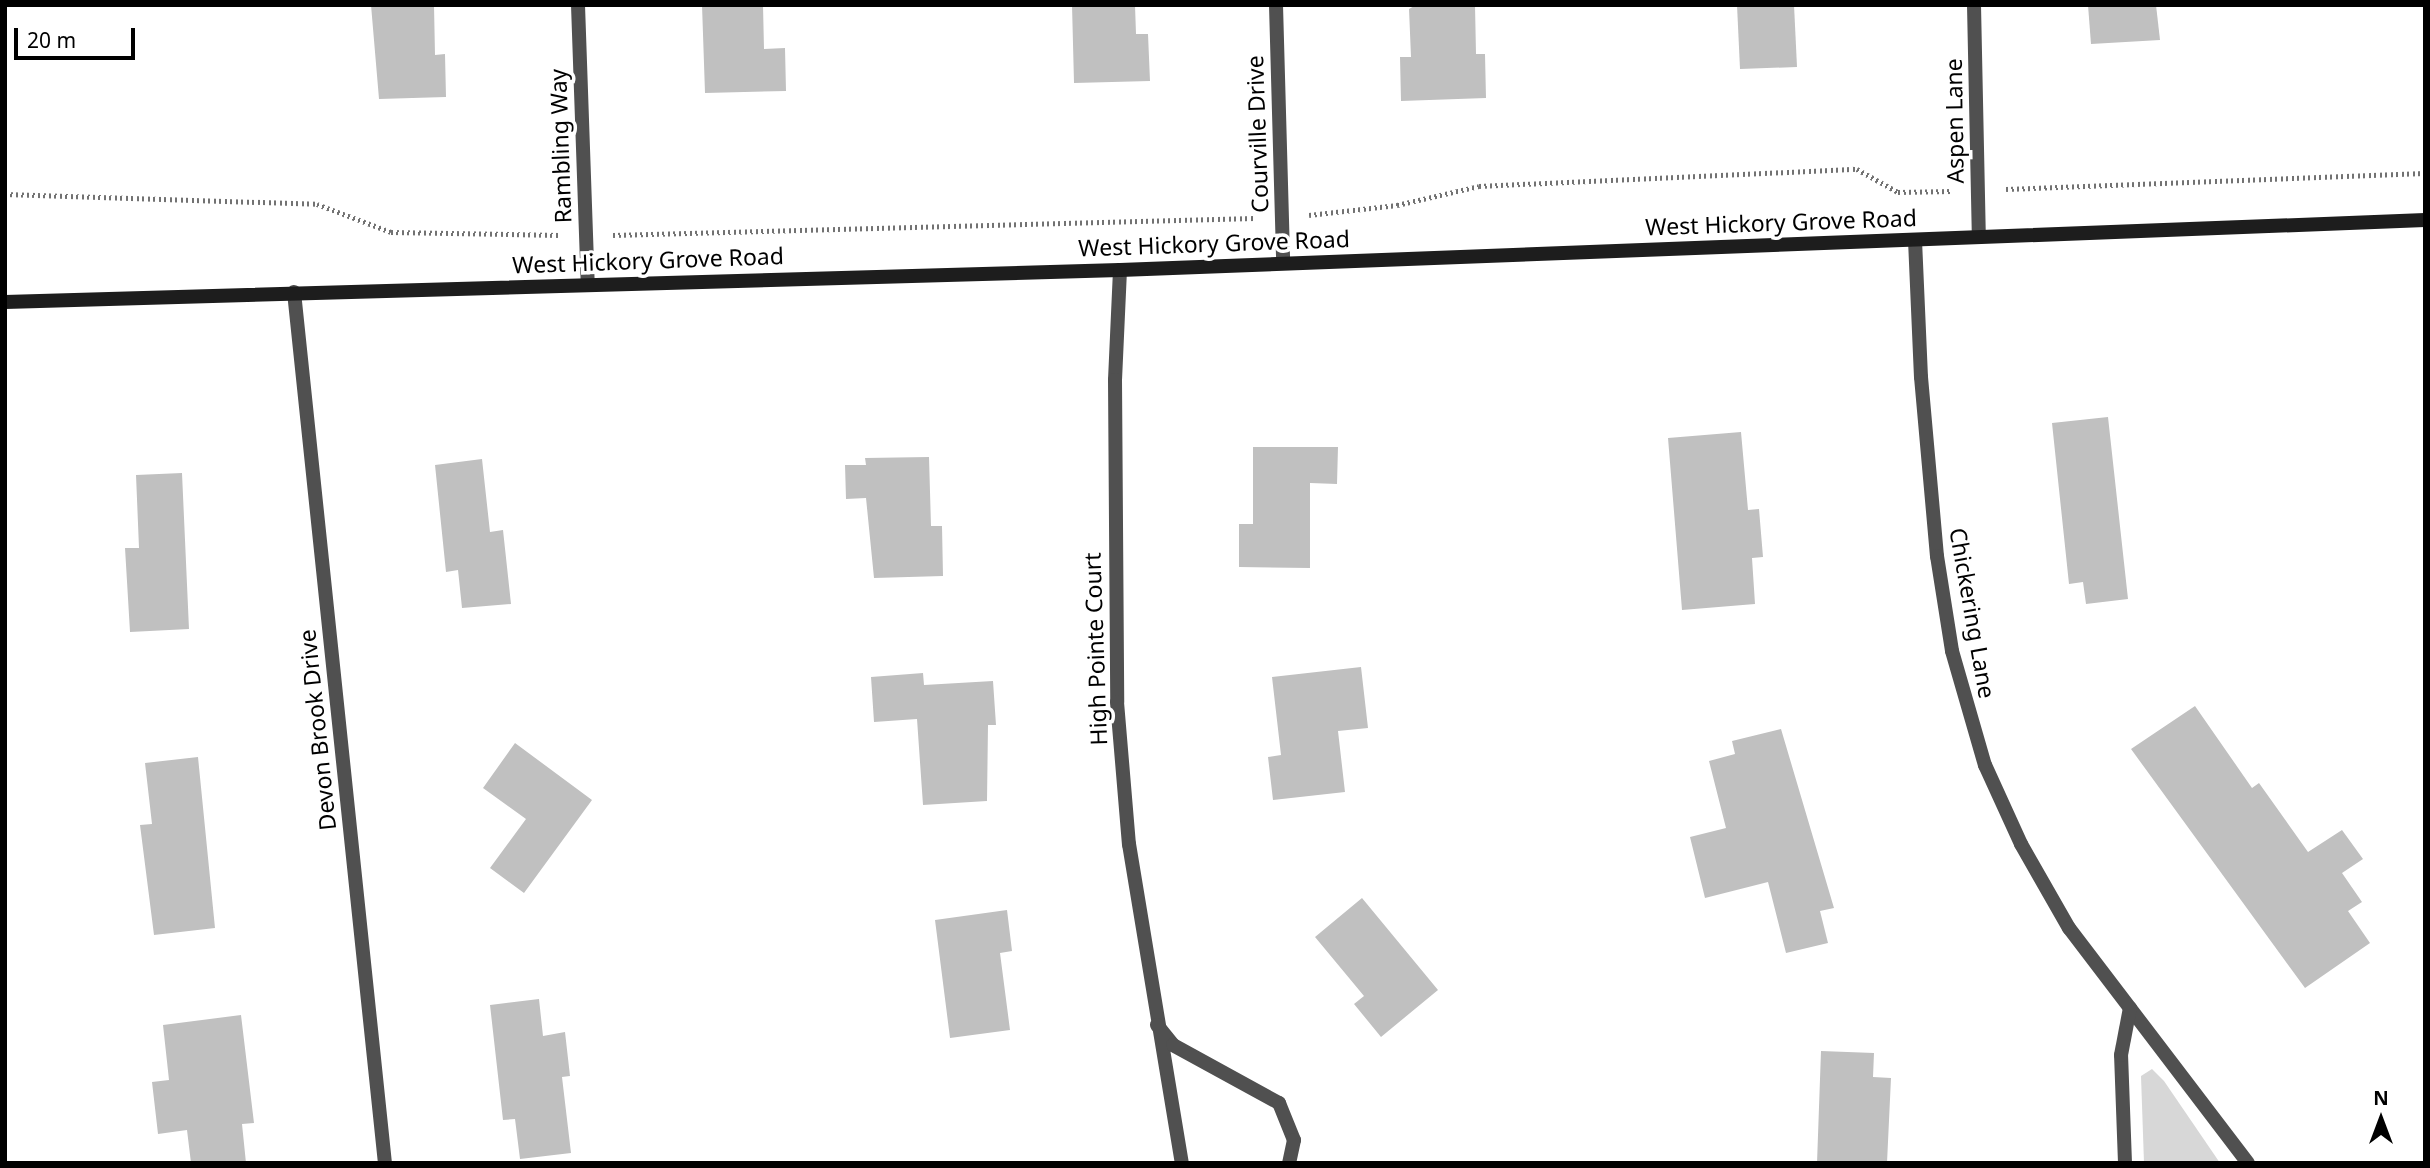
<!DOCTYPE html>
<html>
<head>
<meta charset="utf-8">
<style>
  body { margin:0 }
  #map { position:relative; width:2430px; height:1168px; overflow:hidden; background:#fff; font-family:"Noto Sans",sans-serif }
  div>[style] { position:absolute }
  .green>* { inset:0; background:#d7d7d7 }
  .building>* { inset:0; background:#c0c0c0 }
  .path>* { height:4.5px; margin-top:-2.25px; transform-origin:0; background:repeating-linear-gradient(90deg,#727272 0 2px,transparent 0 5.5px) }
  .street>* { height:14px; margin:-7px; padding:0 7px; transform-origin:7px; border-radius:7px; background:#505050 }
  .secondary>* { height:14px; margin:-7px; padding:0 7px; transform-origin:7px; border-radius:7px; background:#1d1d1d }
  span { translate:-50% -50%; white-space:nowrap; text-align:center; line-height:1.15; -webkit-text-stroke:7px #fff; paint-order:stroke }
  .street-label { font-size:23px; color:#000 }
  .frame { position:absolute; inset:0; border:7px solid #000; pointer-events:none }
  .north { position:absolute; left:2346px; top:1084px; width:70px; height:70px; -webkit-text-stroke:5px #fff; paint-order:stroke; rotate:0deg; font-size:19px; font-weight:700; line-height:28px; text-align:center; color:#000 }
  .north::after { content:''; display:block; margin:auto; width:24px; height:32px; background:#000; clip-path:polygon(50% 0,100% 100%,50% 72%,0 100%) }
  .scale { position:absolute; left:14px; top:28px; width:121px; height:32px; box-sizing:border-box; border:4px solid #000; border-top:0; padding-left:9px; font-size:21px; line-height:24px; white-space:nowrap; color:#000; -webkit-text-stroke:5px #fff; paint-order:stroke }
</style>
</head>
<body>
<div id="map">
  <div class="green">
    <i style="clip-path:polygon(2152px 1069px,2164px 1081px,2220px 1163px,2144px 1163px,2141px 1076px)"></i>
  </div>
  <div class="building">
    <i style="clip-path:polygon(371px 5px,434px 5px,435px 55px,445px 54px,446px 97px,379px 99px)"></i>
    <i style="clip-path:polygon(702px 5px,763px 5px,764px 49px,785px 48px,786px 91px,705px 93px)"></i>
    <i style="clip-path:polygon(1072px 5px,1135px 5px,1136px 34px,1148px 34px,1150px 81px,1074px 83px)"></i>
    <i style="clip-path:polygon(1416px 5px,1475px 5px,1476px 54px,1485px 54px,1486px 98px,1401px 101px,1400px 57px,1411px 57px,1409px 9px)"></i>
    <i style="clip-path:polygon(1737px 5px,1794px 5px,1797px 67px,1740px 69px)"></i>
    <i style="clip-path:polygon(2088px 5px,2156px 5px,2160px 40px,2091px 44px)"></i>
    <i style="clip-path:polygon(2108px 417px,2128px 599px,2086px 604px,2083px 582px,2069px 584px,2052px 423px)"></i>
    <i style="clip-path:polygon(1741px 432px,1748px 510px,1759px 509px,1763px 557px,1752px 558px,1755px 604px,1682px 610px,1668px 438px)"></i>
    <i style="clip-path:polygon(1253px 447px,1338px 447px,1337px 484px,1310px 483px,1310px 568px,1239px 567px,1239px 524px,1253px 524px)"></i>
    <i style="clip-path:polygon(929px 457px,931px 526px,942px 526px,943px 576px,874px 578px,866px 498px,846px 499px,845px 465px,866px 465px,865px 458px)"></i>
    <i style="clip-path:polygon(482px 459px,490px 532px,503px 530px,511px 604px,462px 608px,458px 570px,446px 572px,435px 465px)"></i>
    <i style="clip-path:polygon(182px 473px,189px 629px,130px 632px,125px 548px,139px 548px,136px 475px)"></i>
    <i style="clip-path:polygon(1361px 667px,1368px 728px,1338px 731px,1345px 792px,1273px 800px,1268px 757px,1281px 755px,1272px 677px)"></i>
    <i style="clip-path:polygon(923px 673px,924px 685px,993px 681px,996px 725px,988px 725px,987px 801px,923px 805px,917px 719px,874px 722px,871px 677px)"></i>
    <i style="clip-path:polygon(2195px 706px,2252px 788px,2259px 783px,2308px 852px,2342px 830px,2363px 859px,2342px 873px,2362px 902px,2348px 911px,2370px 943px,2305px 988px,2131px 749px)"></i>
    <i style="clip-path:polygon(1781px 729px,1834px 908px,1820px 911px,1828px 943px,1786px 953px,1768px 882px,1705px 898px,1690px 837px,1726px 828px,1709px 761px,1735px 754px,1732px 741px)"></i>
    <i style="clip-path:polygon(515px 743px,592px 800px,524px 893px,490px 868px,526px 819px,483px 788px)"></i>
    <i style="clip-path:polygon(198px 757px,215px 928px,154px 935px,140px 825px,152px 824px,145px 763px)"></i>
    <i style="clip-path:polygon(1362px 898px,1438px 990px,1381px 1037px,1354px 1004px,1364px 996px,1315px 937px)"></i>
    <i style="clip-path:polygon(1007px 910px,1012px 951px,1000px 953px,1010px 1030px,950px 1038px,935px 920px)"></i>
    <i style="clip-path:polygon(539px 999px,543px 1036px,565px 1032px,570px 1076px,562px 1077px,571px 1153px,520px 1159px,515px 1119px,503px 1120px,490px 1005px)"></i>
    <i style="clip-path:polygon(241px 1015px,254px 1123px,242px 1124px,246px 1163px,191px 1163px,187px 1130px,158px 1134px,152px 1082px,169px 1080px,163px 1025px)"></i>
    <i style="clip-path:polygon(1821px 1051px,1874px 1053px,1873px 1077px,1891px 1078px,1887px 1163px,1817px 1163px)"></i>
  </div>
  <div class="path">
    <i style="left:2006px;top:189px;width:419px;rotate:-2.2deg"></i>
    <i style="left:5px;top:194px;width:312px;rotate:1.8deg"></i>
    <i style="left:317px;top:204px;width:79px;rotate:20.7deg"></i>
    <i style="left:391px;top:232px;width:168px;rotate:1deg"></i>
    <i style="left:1309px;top:215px;width:89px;rotate:-6.5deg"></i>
    <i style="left:1397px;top:205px;width:84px;rotate:-13deg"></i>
    <i style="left:1479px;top:186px;width:378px;rotate:-2.6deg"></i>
    <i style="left:1857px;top:169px;width:47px;rotate:29.3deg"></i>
    <i style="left:1898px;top:192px;width:54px;rotate:-1.1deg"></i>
    <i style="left:613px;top:235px;width:642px;rotate:-1.52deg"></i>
  </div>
  <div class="street">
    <i style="left:578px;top:5px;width:280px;rotate:88deg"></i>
    <i style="left:1276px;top:5px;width:257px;rotate:88.4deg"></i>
    <i style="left:1974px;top:5px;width:231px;rotate:88.8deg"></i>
    <i style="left:1915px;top:240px;width:137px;rotate:87.5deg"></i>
    <i style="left:1921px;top:377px;width:180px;rotate:84.9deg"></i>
    <i style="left:1937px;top:556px;width:96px;rotate:81deg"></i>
    <i style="left:1952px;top:651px;width:119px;rotate:73.9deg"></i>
    <i style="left:1985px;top:765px;width:87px;rotate:65.5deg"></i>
    <i style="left:2021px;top:844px;width:97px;rotate:60.3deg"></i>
    <i style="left:2069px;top:928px;width:295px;rotate:52.7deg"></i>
    <i style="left:1120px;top:270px;width:110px;rotate:92.6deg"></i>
    <i style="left:1115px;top:380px;width:322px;rotate:89.6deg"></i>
    <i style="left:1117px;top:702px;width:143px;rotate:85.2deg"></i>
    <i style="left:1129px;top:844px;width:323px;rotate:80.6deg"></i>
    <i style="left:294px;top:292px;width:876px;rotate:84.04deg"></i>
    <i style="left:1157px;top:1025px;width:26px;rotate:51deg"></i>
    <i style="left:1173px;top:1045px;width:121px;rotate:28.7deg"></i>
    <i style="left:1279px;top:1103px;width:40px;rotate:68deg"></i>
    <i style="left:1294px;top:1140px;width:24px;rotate:102deg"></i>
    <i style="left:2125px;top:1163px;width:108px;rotate:-92.1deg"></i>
    <i style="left:2121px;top:1055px;width:48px;rotate:-79.2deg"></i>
  </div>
  <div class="secondary">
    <i style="left:5px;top:302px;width:1115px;rotate:-1.64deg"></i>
    <i style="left:1120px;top:270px;width:1306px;rotate:-2.19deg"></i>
  </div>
  <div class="street-label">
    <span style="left:1954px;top:121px;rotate:-91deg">Aspen Lane</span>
    <span style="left:1257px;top:134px;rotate:-92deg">Courville Drive</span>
    <span style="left:560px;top:146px;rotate:-92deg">Rambling Way</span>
    <span style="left:1781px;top:222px;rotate:-2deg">West Hickory Grove Road</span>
    <span style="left:1214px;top:243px;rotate:-2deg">West Hickory Grove Road</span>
    <span style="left:648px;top:260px;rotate:-2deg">West Hickory Grove Road</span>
    <span style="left:1973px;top:613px;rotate:80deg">Chickering Lane</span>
    <span style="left:1095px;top:649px;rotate:-92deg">High Pointe Court</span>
    <span style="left:317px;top:730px;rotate:-96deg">Devon Brook Drive</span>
  </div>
  <div class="frame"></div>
  <div class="north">N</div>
  <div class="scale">20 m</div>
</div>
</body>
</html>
